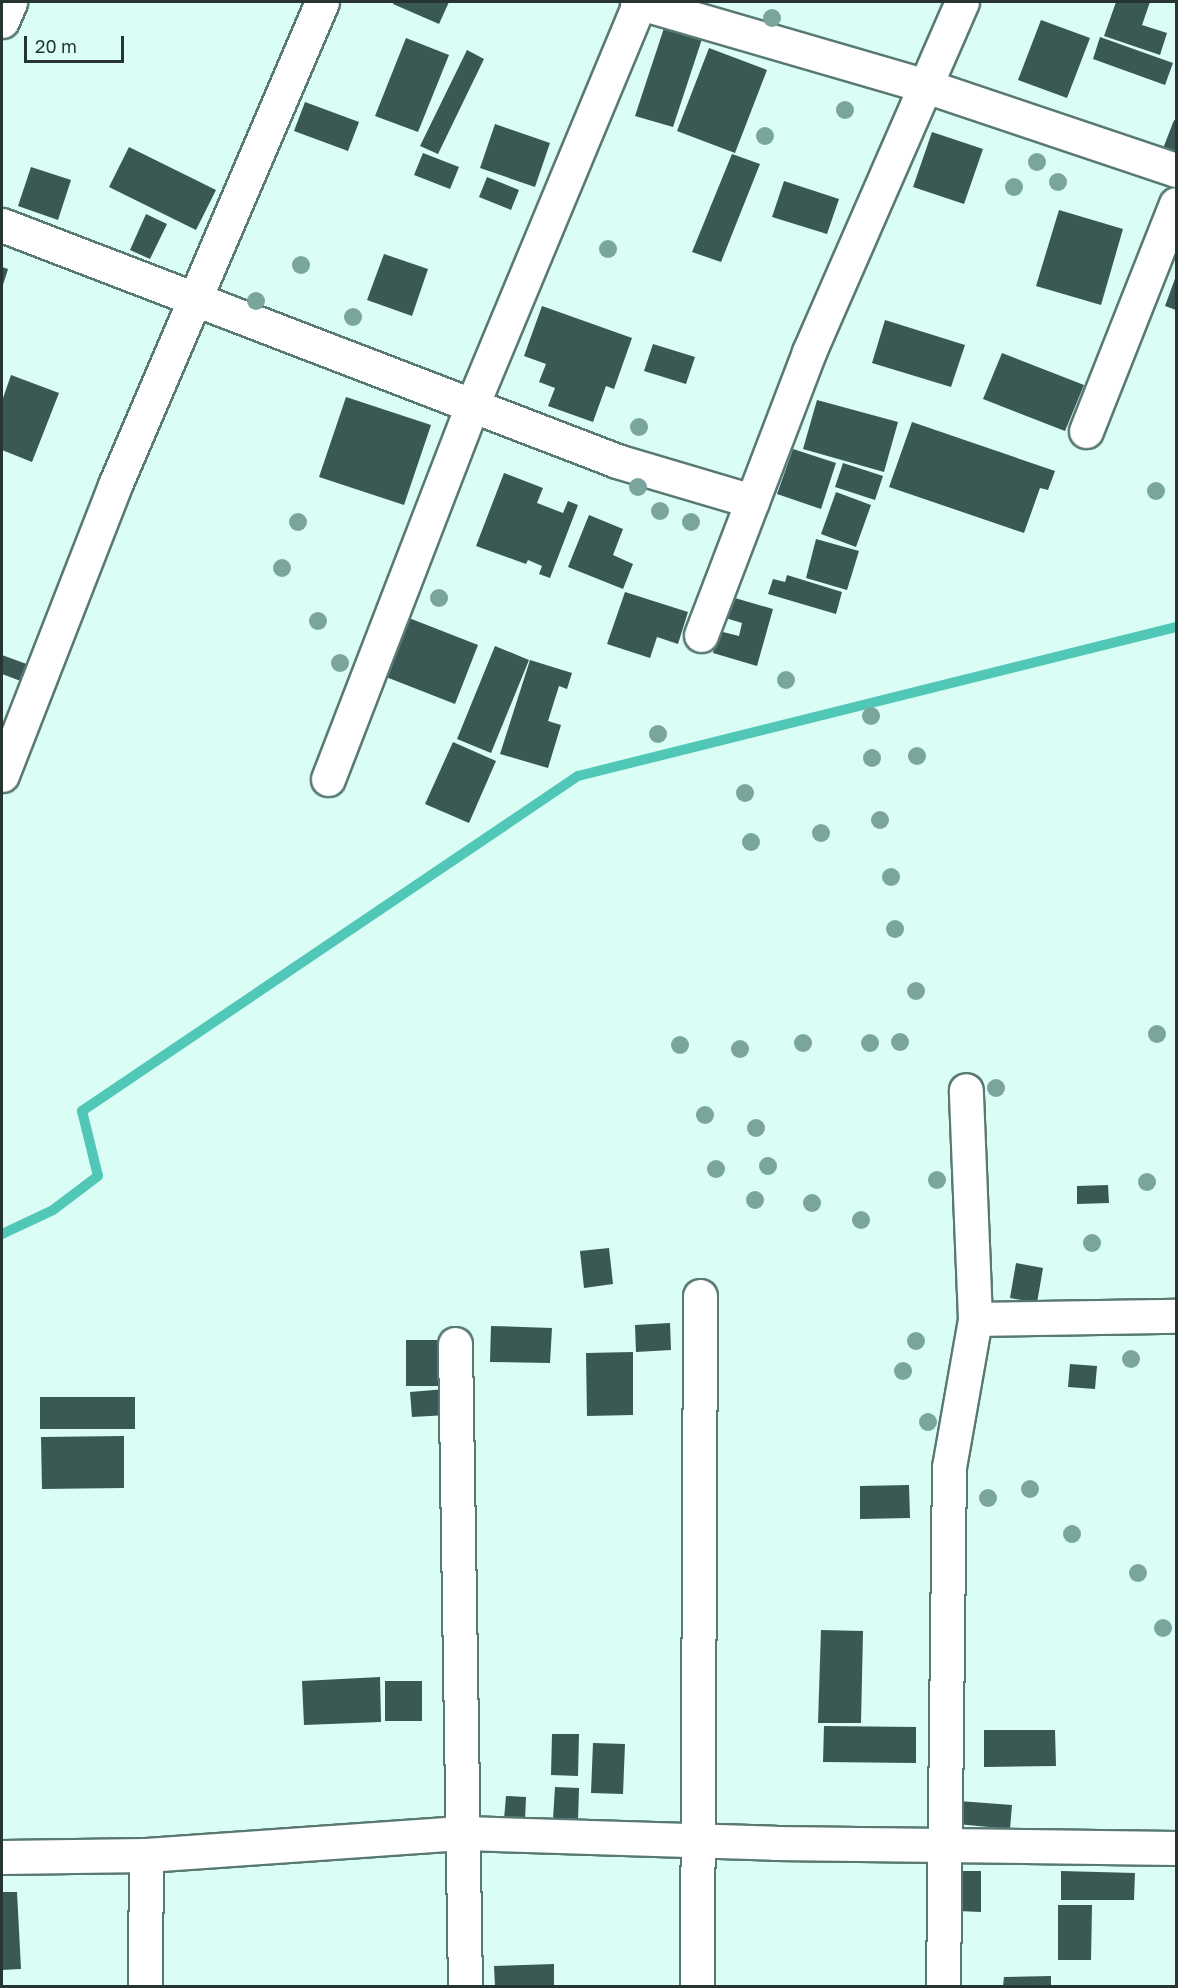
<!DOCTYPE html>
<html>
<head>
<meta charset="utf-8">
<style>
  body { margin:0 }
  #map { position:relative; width:1178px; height:1988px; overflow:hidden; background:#dafdf6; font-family:"Golos Text",sans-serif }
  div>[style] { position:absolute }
  .stream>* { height:10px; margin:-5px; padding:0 5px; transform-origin:5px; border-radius:5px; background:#51c8b7 }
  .building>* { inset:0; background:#3b5954 }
  .roads { filter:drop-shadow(2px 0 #597973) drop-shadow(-2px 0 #597973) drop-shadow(0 2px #597973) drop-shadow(0 -2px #597973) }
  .minor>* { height:33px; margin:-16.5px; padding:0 16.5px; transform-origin:16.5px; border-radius:16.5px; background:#fff }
  .trees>* { width:18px; height:18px; margin:-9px; border-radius:50%; background:#7aa59d }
  span { translate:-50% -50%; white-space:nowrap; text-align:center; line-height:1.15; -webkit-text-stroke:6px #dafdf6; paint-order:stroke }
  .frame { position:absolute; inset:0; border:3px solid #273532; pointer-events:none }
  .scale { position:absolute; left:24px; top:36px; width:100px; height:27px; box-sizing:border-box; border:3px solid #273532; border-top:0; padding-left:8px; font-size:18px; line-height:21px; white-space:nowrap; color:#273532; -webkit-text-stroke:4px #dafdf6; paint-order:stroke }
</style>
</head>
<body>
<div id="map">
  <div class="stream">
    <i style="left:2px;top:1234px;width:56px;rotate:-25.2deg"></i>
    <i style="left:53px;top:1210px;width:56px;rotate:-37.1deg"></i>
    <i style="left:98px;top:1176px;width:67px;rotate:-103.8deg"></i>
    <i style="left:82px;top:1111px;width:599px;rotate:-34.04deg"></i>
    <i style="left:578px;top:776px;width:616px;rotate:-13.99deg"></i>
  </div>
  <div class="building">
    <i style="clip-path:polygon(394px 2px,449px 2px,439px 24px,393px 4px)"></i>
    <i style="clip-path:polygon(1116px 2px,1150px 2px,1142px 25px,1167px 33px,1160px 55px,1104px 36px)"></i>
    <i style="clip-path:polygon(1041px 20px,1090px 38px,1067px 98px,1018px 80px)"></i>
    <i style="clip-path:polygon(665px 25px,703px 36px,673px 127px,635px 116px)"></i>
    <i style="clip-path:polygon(1100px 37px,1173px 63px,1165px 85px,1093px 59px)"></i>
    <i style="clip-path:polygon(406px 38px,449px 55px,418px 132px,375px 116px)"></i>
    <i style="clip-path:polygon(709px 48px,767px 70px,735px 153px,677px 131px)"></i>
    <i style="clip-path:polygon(467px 50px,484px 59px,438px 154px,420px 146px)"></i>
    <i style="clip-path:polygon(305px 102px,359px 122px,348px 151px,294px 131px)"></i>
    <i style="clip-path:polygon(1174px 120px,1176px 121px,1176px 166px,1159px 159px)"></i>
    <i style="clip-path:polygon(495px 124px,550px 143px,535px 187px,480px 168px)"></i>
    <i style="clip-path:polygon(932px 132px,983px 149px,964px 204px,913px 187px)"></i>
    <i style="clip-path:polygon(129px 147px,216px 190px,196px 230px,109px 187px)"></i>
    <i style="clip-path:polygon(423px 153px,459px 167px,450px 189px,414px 175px)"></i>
    <i style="clip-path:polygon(732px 154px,760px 164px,721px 262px,692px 252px)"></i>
    <i style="clip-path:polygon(31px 167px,71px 180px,58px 220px,18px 206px)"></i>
    <i style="clip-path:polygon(487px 177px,519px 190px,511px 210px,479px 197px)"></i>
    <i style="clip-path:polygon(784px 181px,839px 199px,827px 234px,772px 217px)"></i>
    <i style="clip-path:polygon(1059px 210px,1123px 229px,1101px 305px,1036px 286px)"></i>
    <i style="clip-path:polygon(146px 214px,167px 224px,150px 259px,130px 250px)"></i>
    <i style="clip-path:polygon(384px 254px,428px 269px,412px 316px,367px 300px)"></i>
    <i style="clip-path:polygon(2px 267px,8px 269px,2px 288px)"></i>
    <i style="clip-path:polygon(1176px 276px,1176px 310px,1165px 306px)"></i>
    <i style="clip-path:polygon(542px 306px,632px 338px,614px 389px,606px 386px,593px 422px,548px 406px,555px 388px,539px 382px,546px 364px,524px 356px)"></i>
    <i style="clip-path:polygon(885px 320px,965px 345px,951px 387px,872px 363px)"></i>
    <i style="clip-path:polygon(653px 344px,695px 357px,686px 384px,644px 371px)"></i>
    <i style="clip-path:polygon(1002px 353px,1084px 385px,1065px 431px,983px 399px)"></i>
    <i style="clip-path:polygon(11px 375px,59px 393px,32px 462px,2px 450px,2px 401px)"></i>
    <i style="clip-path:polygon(346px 397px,431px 425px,404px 505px,319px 477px)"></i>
    <i style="clip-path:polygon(817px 400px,898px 422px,884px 472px,803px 449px)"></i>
    <i style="clip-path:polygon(912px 422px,1055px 471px,1048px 490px,1040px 488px,1024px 533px,889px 487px)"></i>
    <i style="clip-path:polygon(793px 449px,836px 463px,821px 509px,777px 494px)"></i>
    <i style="clip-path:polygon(843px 463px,883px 476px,875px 500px,835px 487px)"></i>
    <i style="clip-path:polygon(504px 473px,543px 488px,537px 503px,563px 513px,568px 501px,578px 505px,550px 578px,539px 574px,542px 566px,528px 560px,526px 564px,476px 546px)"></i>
    <i style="clip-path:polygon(836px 492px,871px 505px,856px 547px,821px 534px)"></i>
    <i style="clip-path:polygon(589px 515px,623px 529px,613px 555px,633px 564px,623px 589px,568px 567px)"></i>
    <i style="clip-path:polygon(816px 539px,859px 551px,847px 590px,806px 578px)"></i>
    <i style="clip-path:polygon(787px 575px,842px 592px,836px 614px,768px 594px,773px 579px,785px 582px)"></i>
    <i style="clip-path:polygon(625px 592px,688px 612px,678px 644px,657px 637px,650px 658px,607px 644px)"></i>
    <i style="clip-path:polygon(728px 596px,773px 609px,757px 666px,713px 653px,719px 631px,739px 636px,742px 623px,722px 617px)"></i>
    <i style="clip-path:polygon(409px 618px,478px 645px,455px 704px,386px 677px)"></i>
    <i style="clip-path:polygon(495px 646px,529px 660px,491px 753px,457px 739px)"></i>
    <i style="clip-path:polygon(2px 655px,32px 666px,26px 683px,2px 674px)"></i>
    <i style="clip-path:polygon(530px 660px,572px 673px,567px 689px,559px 686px,548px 721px,561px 725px,548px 768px,500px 754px)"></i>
    <i style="clip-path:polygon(453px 742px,496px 761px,469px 823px,425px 804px)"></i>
    <i style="clip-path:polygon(1108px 1185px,1109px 1203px,1077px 1204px,1077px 1186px)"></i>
    <i style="clip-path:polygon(609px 1248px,613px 1284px,584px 1288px,580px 1251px)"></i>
    <i style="clip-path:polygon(1016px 1263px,1043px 1268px,1037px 1303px,1010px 1298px)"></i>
    <i style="clip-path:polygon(670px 1323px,671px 1350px,636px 1352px,635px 1325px)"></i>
    <i style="clip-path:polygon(491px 1326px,552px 1328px,550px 1363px,490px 1362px)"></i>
    <i style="clip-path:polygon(406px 1340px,441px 1340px,441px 1386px,406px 1386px)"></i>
    <i style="clip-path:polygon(633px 1352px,633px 1415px,587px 1416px,586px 1353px)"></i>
    <i style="clip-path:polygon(1070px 1364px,1097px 1366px,1095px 1389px,1068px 1387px)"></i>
    <i style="clip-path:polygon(446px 1389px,448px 1415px,412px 1417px,410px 1392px)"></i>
    <i style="clip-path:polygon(40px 1397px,135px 1397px,135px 1429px,40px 1429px)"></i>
    <i style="clip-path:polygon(124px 1436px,124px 1488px,42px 1489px,41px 1437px)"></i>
    <i style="clip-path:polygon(909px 1485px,910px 1518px,860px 1519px,860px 1486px)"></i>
    <i style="clip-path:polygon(821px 1630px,863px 1631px,861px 1723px,818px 1723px)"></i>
    <i style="clip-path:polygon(380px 1677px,381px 1722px,304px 1725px,302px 1681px)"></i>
    <i style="clip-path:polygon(385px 1681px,422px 1681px,422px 1721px,385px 1721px)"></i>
    <i style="clip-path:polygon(824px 1726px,916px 1727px,916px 1763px,823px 1762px)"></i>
    <i style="clip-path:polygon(984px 1730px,1055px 1730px,1056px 1766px,984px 1767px)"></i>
    <i style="clip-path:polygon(552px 1734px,579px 1734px,578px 1776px,551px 1775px)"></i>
    <i style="clip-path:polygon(593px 1743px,625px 1744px,623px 1794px,591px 1793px)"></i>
    <i style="clip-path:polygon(555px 1787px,579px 1788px,578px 1820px,553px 1819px)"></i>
    <i style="clip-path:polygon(506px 1796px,526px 1797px,525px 1820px,504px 1819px)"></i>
    <i style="clip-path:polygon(959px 1801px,1012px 1805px,1010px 1829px,957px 1824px)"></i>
    <i style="clip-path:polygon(959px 1871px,981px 1871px,981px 1912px,958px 1911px)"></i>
    <i style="clip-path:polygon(1061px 1871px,1135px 1873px,1134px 1900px,1061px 1900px)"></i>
    <i style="clip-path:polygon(2px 1892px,17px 1892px,21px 1969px,2px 1970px)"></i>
    <i style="clip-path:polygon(1058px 1905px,1092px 1905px,1091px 1960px,1058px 1960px)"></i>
    <i style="clip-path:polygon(554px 1964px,554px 1986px,495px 1986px,494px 1966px)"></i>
    <i style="clip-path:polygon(1051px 1976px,1051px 1986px,1003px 1986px,1004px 1977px)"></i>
  </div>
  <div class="roads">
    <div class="minor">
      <i style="left:637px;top:2px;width:301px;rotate:16.2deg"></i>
      <i style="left:926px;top:86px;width:264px;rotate:18.6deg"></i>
      <i style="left:2px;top:21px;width:21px;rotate:-67deg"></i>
      <i style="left:2px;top:225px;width:659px;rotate:20.99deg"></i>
      <i style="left:617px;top:461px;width:141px;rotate:16.5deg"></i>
      <i style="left:1086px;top:431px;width:244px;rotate:-68.4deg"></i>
      <i style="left:701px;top:635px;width:303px;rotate:-69.1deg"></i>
      <i style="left:809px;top:352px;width:382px;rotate:-66.4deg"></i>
      <i style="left:2px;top:775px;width:311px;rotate:-68.7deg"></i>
      <i style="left:115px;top:485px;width:525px;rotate:-66.8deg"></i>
      <i style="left:328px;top:779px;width:403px;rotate:-68.9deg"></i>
      <i style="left:473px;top:403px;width:434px;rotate:-67.4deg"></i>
      <i style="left:975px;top:1319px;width:201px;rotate:-0.9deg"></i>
      <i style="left:455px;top:1344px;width:642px;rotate:89.11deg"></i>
      <i style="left:2px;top:1857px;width:144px;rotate:-0.8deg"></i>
      <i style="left:146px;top:1855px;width:319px;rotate:-4deg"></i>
      <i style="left:464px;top:1833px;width:311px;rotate:1.8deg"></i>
      <i style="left:775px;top:1843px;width:401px;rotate:0.7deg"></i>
      <i style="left:145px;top:1986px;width:131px;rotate:-89.6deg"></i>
      <i style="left:697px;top:1986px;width:690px;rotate:-89.75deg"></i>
      <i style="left:943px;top:1986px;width:519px;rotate:-89.34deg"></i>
      <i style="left:949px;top:1467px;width:150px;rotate:-80deg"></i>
      <i style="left:975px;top:1319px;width:229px;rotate:-92.3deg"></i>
    </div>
  </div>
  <div class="trees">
    <i style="left:772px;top:18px"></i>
    <i style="left:845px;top:110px"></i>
    <i style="left:765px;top:136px"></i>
    <i style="left:1037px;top:162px"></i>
    <i style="left:1058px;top:182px"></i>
    <i style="left:1014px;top:187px"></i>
    <i style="left:608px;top:249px"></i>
    <i style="left:301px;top:265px"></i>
    <i style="left:256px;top:301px"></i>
    <i style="left:353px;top:317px"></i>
    <i style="left:639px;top:427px"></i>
    <i style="left:638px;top:487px"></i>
    <i style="left:1156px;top:491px"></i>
    <i style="left:660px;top:511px"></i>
    <i style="left:298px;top:522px"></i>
    <i style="left:691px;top:522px"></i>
    <i style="left:282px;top:568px"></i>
    <i style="left:439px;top:598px"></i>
    <i style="left:318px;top:621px"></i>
    <i style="left:340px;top:663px"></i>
    <i style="left:786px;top:680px"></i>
    <i style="left:871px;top:716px"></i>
    <i style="left:658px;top:734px"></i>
    <i style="left:917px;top:756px"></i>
    <i style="left:872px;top:758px"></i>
    <i style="left:745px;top:793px"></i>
    <i style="left:880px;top:820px"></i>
    <i style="left:821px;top:833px"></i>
    <i style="left:751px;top:842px"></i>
    <i style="left:891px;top:877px"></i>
    <i style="left:895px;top:929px"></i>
    <i style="left:916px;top:991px"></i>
    <i style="left:1157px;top:1034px"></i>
    <i style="left:900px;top:1042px"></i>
    <i style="left:803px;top:1043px"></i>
    <i style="left:870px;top:1043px"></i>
    <i style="left:680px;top:1045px"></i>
    <i style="left:740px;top:1049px"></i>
    <i style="left:996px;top:1088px"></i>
    <i style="left:705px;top:1115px"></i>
    <i style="left:756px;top:1128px"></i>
    <i style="left:768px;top:1166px"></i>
    <i style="left:716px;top:1169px"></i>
    <i style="left:937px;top:1180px"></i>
    <i style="left:1147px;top:1182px"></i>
    <i style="left:755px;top:1200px"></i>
    <i style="left:812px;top:1203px"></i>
    <i style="left:861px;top:1220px"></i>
    <i style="left:1092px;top:1243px"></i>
    <i style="left:916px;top:1341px"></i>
    <i style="left:1131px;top:1359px"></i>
    <i style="left:903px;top:1371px"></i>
    <i style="left:928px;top:1422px"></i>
    <i style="left:1030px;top:1489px"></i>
    <i style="left:988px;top:1498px"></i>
    <i style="left:1072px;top:1534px"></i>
    <i style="left:1138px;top:1573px"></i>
    <i style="left:1163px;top:1628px"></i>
  </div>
  <div class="frame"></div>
  <div class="scale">20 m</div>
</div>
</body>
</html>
